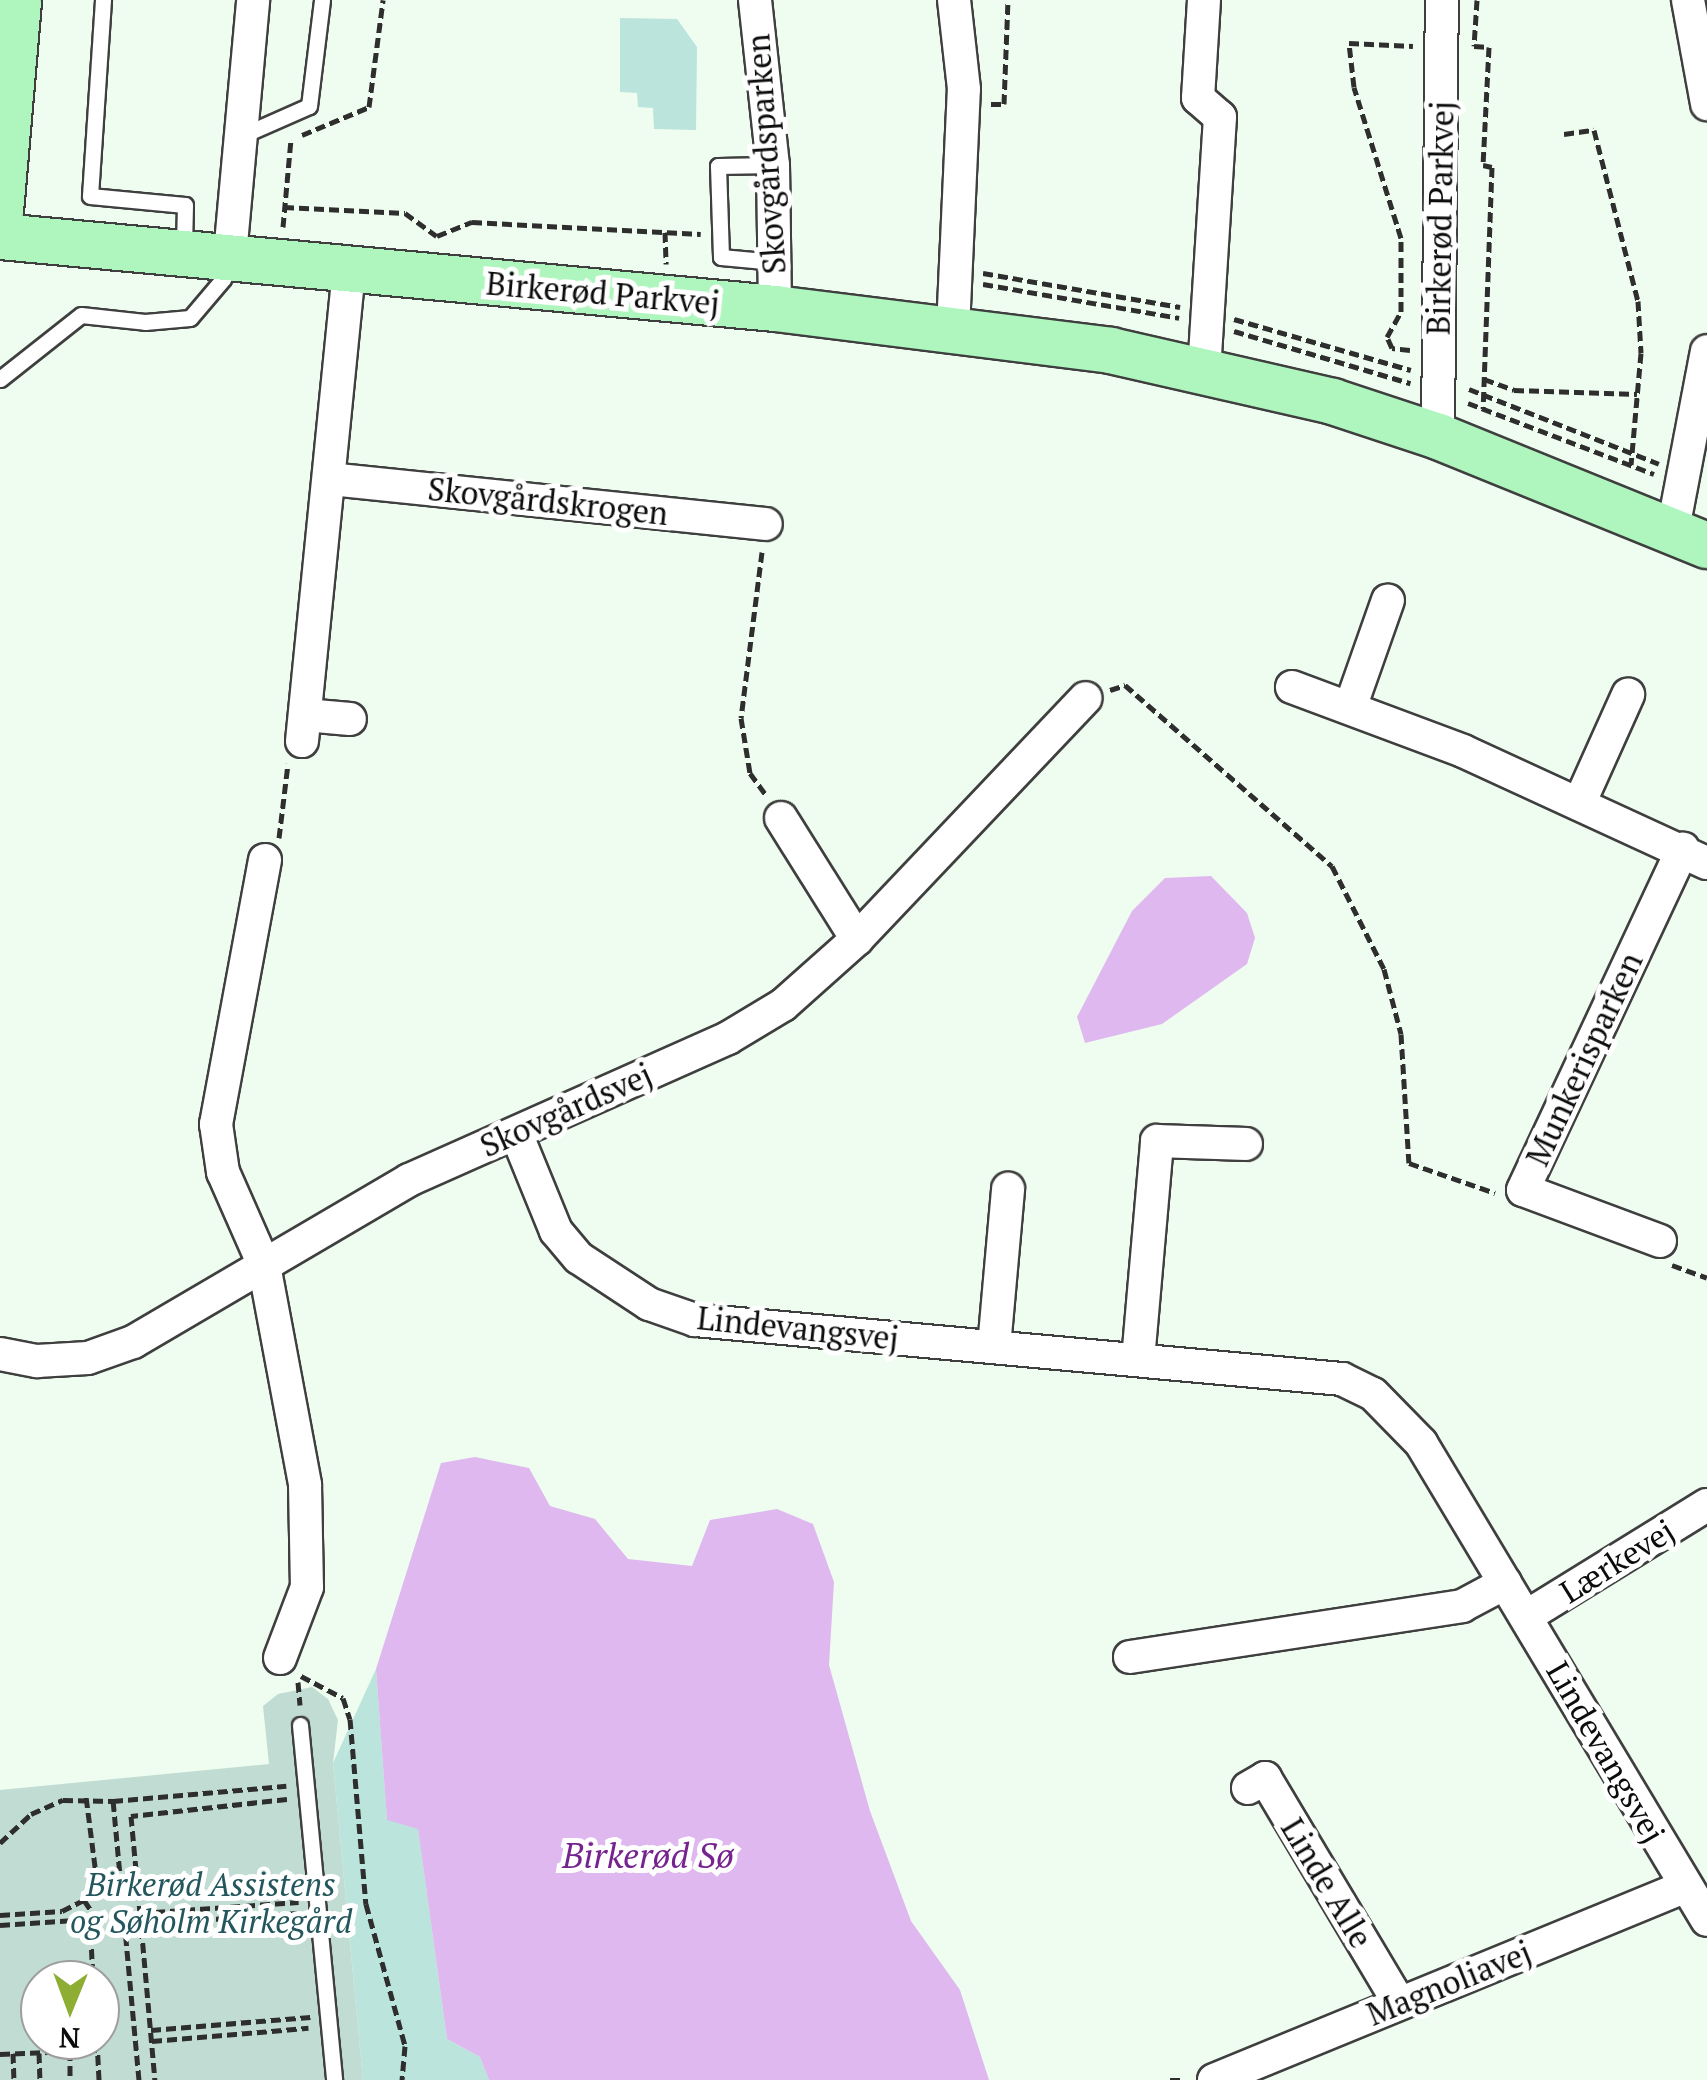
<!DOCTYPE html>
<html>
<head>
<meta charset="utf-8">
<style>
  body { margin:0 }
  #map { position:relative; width:1707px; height:2080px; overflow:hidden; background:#eefdef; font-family:"PT Serif",serif }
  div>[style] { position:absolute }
  .green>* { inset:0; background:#bbe4dc }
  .cemetery>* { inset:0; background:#c1ddd3 }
  .water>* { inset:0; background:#deb8ef }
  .path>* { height:5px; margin-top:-2.5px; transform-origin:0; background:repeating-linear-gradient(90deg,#2e2e2e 0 10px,transparent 0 15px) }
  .roads { filter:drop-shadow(2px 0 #3f3f3f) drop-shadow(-2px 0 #3f3f3f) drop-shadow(0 2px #3f3f3f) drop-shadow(0 -2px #3f3f3f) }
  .lane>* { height:15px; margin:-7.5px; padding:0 7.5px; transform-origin:7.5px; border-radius:7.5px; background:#fff }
  .street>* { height:32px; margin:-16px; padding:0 16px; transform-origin:16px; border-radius:16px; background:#fff }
  .secondary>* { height:45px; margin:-22.5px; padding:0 22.5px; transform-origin:22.5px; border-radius:22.5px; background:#aff6be }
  span { translate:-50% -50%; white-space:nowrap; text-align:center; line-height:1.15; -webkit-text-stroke:10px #fff; paint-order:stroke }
  .street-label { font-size:32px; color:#0c0c0c }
  .park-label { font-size:32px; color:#24575d; font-style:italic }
  .water-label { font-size:35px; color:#762390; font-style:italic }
  .north { position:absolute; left:20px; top:1960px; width:100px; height:100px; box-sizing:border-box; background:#fff; border:2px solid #9e9e9e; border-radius:50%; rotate:181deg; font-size:28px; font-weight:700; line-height:40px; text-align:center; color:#0c0c0c }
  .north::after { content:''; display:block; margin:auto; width:35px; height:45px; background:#8dad33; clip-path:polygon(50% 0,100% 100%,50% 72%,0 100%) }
</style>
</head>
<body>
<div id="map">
  <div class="green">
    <i style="clip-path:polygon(620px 18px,677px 19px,697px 47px,696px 130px,654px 129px,653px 108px,638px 107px,637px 93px,620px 92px)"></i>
    <i style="clip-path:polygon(376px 1669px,387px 1819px,418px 1828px,447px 2039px,480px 2057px,489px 2080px,363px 2080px,333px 1763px)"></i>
  </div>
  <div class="cemetery">
    <i style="clip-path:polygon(evenodd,312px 1687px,328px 1699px,338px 1720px,333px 1763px,363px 2080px,0 2080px,0 1790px,269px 1764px,263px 1706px,278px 1694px,312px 1687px,40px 1980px,100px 1980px,100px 2040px,40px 2040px,40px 1980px)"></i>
  </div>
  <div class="water">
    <i style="clip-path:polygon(1211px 876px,1247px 913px,1255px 938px,1247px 964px,1162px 1024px,1085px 1043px,1077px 1017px,1132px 911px,1165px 878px)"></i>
    <i style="clip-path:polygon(475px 1457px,529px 1468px,550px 1506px,595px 1519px,628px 1559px,692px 1566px,710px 1520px,777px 1509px,813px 1524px,834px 1582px,829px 1665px,870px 1811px,911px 1921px,960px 1990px,989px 2080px,489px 2080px,480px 2057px,447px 2039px,418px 1829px,387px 1820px,376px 1669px,441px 1463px)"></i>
  </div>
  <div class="path">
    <i style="left:1477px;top:0;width:46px;rotate:93.7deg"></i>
    <i style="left:1474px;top:46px;width:15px;rotate:4deg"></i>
    <i style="left:1489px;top:47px;width:118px;rotate:92.9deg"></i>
    <i style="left:1483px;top:165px;width:9px;rotate:13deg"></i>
    <i style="left:1492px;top:167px;width:242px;rotate:92.1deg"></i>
    <i style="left:991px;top:104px;width:13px"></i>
    <i style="left:1004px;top:104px;width:104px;rotate:-87.8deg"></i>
    <i style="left:1564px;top:134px;width:30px;rotate:-8deg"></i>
    <i style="left:1594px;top:130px;width:177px;rotate:75.6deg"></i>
    <i style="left:1638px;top:301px;width:52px;rotate:86.7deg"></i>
    <i style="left:1641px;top:353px;width:112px;rotate:95.1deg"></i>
    <i style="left:302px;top:135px;width:73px;rotate:-22.7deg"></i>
    <i style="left:369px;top:107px;width:108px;rotate:-82.5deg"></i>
    <i style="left:284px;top:207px;width:121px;rotate:2.8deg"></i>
    <i style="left:405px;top:213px;width:39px;rotate:36deg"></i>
    <i style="left:437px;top:236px;width:38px;rotate:-22deg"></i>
    <i style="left:472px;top:222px;width:229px;rotate:3deg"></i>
    <i style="left:283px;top:227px;width:88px;rotate:-84.8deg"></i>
    <i style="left:665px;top:232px;width:32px;rotate:88deg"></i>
    <i style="left:983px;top:273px;width:200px;rotate:9.8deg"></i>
    <i style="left:983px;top:284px;width:199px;rotate:9.8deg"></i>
    <i style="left:1234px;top:319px;width:184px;rotate:16.1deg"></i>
    <i style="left:1234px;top:331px;width:184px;rotate:16.5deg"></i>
    <i style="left:1410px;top:350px;width:18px;rotate:-174deg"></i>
    <i style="left:1392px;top:348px;width:12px;rotate:-114deg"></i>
    <i style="left:1387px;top:337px;width:29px;rotate:-61deg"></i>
    <i style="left:1401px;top:312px;width:74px;rotate:-90deg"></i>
    <i style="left:1401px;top:238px;width:158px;rotate:-107.3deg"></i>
    <i style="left:1354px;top:87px;width:44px;rotate:-96.5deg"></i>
    <i style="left:1349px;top:43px;width:64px;rotate:2.7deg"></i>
    <i style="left:1484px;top:379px;width:32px;rotate:20deg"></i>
    <i style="left:1514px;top:390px;width:123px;rotate:1.9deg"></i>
    <i style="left:1469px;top:389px;width:204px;rotate:21.5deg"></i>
    <i style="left:1468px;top:403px;width:199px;rotate:20.9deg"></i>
    <i style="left:762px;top:552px;width:167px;rotate:97.2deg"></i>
    <i style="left:741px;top:718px;width:56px;rotate:80.7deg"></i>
    <i style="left:750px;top:773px;width:26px;rotate:54deg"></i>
    <i style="left:1110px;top:690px;width:16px;rotate:-18deg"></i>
    <i style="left:1125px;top:685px;width:275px;rotate:41.2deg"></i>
    <i style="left:1332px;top:866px;width:115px;rotate:63.2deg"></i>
    <i style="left:1384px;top:969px;width:67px;rotate:75.3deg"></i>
    <i style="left:1401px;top:1034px;width:129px;rotate:86.5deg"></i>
    <i style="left:1409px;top:1163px;width:91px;rotate:19.2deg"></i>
    <i style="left:279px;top:838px;width:75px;rotate:-83.1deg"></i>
    <i style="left:1672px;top:1265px;width:37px;rotate:20deg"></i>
    <i style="left:301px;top:1676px;width:47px;rotate:27.6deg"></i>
    <i style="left:343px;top:1698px;width:22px;rotate:72deg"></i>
    <i style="left:350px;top:1719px;width:186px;rotate:85.1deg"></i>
    <i style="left:366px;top:1904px;width:147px;rotate:74.6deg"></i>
    <i style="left:405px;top:2046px;width:34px;rotate:95deg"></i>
    <i style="left:298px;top:1682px;width:23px;rotate:85deg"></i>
    <i style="left:287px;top:1799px;width:157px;rotate:173.8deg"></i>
    <i style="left:131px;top:1816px;width:97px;rotate:84.7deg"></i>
    <i style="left:140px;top:1913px;width:159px;rotate:-4deg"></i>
    <i style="left:0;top:1843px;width:42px;rotate:-43.1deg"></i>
    <i style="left:31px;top:1814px;width:35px;rotate:-24deg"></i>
    <i style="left:63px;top:1800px;width:50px;rotate:1.1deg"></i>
    <i style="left:84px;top:1900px;width:22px;rotate:-54deg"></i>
    <i style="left:97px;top:1882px;width:87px;rotate:-97.3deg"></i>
    <i style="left:140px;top:1913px;width:168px;rotate:84.9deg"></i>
    <i style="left:0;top:1915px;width:62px;rotate:-3.7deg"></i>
    <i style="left:62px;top:1911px;width:25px;rotate:-27deg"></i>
    <i style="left:84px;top:1900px;width:18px;rotate:56deg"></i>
    <i style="left:94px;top:1915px;width:6px;rotate:135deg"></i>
    <i style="left:141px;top:1924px;width:157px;rotate:-4deg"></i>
    <i style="left:0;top:1925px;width:90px;rotate:-3.8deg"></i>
    <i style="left:90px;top:1919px;width:61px;rotate:87.2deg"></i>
    <i style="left:151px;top:2030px;width:160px;rotate:-4.7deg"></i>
    <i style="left:97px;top:2040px;width:40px;rotate:87.1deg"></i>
    <i style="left:152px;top:2041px;width:157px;rotate:-4.8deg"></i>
    <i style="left:70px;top:2051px;width:29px;rotate:90deg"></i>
    <i style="left:13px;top:2053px;width:27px;rotate:88deg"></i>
    <i style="left:39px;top:2053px;width:27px;rotate:88deg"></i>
    <i style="left:0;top:2054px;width:97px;rotate:-2.4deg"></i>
    <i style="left:139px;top:2080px;width:280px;rotate:-95.3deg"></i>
    <i style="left:113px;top:1801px;width:174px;rotate:-5deg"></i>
    <i style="left:1170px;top:2080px;width:12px"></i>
  </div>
  <div class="roads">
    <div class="lane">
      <i style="left:103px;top:0;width:196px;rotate:93.8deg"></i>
      <i style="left:90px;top:196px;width:95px;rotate:5.4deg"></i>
      <i style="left:185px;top:205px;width:42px;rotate:91.4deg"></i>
      <i style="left:241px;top:136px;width:74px;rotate:-23.8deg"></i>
      <i style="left:309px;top:106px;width:107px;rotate:-83deg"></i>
      <i style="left:773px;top:165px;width:55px;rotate:179deg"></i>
      <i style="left:718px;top:166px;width:91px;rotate:88.1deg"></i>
      <i style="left:721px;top:257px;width:54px;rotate:5.3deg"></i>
      <i style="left:0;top:379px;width:103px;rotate:-38.3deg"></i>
      <i style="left:81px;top:315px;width:64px;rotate:6.2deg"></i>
      <i style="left:145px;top:322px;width:45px;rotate:-5.1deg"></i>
      <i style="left:190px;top:318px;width:51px;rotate:-49.8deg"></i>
      <i style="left:223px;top:279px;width:17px;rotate:-73deg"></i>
      <i style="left:300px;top:1725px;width:357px;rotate:84.5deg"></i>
    </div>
    <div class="street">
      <i style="left:755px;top:0;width:166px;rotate:83.8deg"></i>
      <i style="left:773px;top:165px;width:143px;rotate:89.2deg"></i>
      <i style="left:1204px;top:0;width:98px;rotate:93.5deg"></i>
      <i style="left:1198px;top:98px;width:29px;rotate:41deg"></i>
      <i style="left:1220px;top:117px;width:252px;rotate:93.6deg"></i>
      <i style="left:1688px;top:0;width:106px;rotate:79.6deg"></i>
      <i style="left:230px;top:255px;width:256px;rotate:-84.8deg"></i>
      <i style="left:953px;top:329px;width:240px;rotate:-87.4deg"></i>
      <i style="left:964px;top:89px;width:90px;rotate:-96.4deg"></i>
      <i style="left:1438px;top:436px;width:436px;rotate:-89.5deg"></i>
      <i style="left:330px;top:479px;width:438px;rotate:5.9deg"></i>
      <i style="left:1673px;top:529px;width:181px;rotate:-79.2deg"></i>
      <i style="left:1292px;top:687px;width:183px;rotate:20.5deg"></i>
      <i style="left:1463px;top:751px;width:268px;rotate:24.7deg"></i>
      <i style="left:1350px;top:708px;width:114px;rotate:-70.6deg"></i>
      <i style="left:305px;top:715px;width:45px;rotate:5.1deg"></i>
      <i style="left:302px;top:741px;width:473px;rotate:-84.3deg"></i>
      <i style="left:1579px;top:804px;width:120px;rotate:-65.8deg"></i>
      <i style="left:781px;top:818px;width:143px;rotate:57.9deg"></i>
      <i style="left:265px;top:860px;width:269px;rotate:100.5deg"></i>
      <i style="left:216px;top:1124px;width:49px;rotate:81.7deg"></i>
      <i style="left:223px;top:1172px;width:102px;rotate:66.2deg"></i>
      <i style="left:264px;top:1265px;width:224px;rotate:79.4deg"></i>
      <i style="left:305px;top:1485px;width:102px;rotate:88.9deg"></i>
      <i style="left:307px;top:1587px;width:76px;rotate:110.8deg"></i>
      <i style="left:516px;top:1133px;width:106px;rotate:67.8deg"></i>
      <i style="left:556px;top:1231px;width:35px;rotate:50deg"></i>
      <i style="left:579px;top:1258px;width:84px;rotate:33.3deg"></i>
      <i style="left:649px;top:1304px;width:49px;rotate:19.2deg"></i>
      <i style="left:695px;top:1320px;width:650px;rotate:5.21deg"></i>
      <i style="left:1342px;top:1379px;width:34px;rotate:26deg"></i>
      <i style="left:1373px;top:1394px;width:69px;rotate:45.6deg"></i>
      <i style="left:1421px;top:1443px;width:556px;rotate:59.05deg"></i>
      <i style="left:1660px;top:1241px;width:146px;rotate:-159.6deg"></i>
      <i style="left:1523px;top:1190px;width:377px;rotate:-64.9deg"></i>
      <i style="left:994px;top:1347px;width:159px;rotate:-84.9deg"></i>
      <i style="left:0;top:1354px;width:38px;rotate:11deg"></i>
      <i style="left:37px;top:1361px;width:51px;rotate:-3.4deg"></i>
      <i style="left:88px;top:1358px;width:48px;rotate:-19.6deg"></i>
      <i style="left:133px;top:1342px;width:320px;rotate:-30.4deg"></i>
      <i style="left:409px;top:1180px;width:349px;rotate:-24deg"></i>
      <i style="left:728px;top:1038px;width:64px;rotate:-31deg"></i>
      <i style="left:783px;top:1005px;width:99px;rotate:-41.7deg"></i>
      <i style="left:857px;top:939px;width:332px;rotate:-46.5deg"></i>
      <i style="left:1138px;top:1360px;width:220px;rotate:-85deg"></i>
      <i style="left:1157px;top:1141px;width:89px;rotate:1.9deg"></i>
      <i style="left:1527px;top:1616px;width:211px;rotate:-31.7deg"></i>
      <i style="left:1130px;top:1657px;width:336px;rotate:-8.7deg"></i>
      <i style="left:1462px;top:1606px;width:49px;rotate:-28.1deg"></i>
      <i style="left:1248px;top:1788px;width:20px;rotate:-30deg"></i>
      <i style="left:1265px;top:1778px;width:262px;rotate:59.2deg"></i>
      <i style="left:1214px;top:2080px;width:508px;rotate:-22.32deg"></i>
    </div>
    <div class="secondary">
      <i style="left:0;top:211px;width:212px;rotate:-85.1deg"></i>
      <i style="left:0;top:236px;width:778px;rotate:5.31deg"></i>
      <i style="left:775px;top:308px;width:338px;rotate:7.1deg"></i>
      <i style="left:1110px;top:350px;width:228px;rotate:12.9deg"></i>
      <i style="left:1332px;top:401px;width:112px;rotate:18.3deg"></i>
      <i style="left:1438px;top:436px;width:290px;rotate:22.1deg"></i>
    </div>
  </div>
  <div class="street-label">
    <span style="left:766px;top:154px;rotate:-94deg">Skovgårdsparken</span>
    <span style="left:1440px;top:218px;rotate:-89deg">Birkerød Parkvej</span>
    <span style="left:603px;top:293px;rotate:5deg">Birkerød Parkvej</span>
    <span style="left:548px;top:501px;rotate:6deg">Skovgårdskrogen</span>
    <span style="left:1584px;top:1059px;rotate:-65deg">Munkerisparken</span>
    <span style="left:566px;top:1110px;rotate:-24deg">Skovgårdsvej</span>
    <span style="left:798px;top:1328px;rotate:6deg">Lindevangsvej</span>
    <span style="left:1617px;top:1561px;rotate:-32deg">Lærkevej</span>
    <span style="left:1606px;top:1752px;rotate:60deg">Lindevangsvej</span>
    <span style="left:1327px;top:1883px;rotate:59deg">Linde Alle</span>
    <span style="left:1449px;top:1983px;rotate:-22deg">Magnoliavej</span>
  </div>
  <div class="park-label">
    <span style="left:211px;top:1903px">Birkerød Assistens<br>og Søholm Kirkegård</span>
  </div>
  <div class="water-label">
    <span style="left:648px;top:1855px">Birkerød Sø</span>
  </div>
  <div class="north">N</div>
</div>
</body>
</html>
